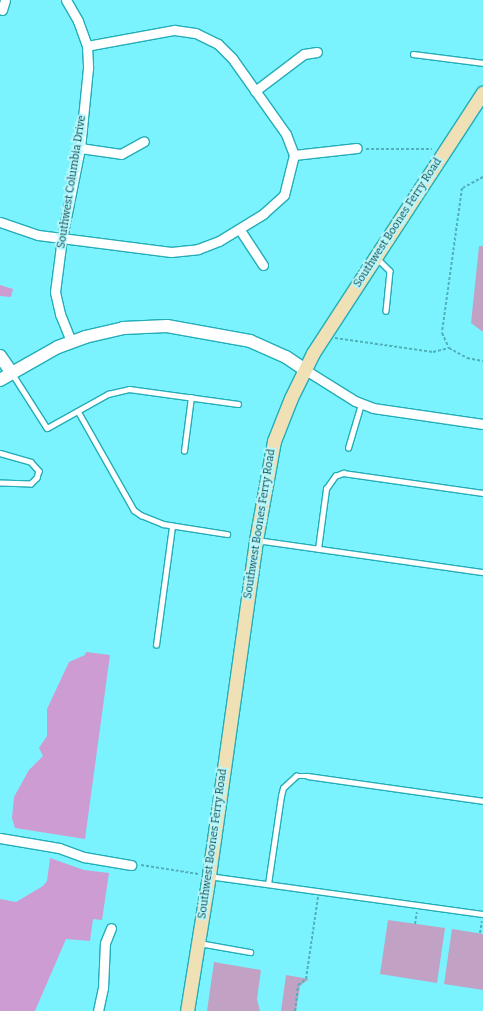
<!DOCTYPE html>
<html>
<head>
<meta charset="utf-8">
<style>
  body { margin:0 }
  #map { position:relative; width:483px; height:1011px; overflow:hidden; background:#7af3fe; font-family:Bitter,serif }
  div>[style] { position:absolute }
  .green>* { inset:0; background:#c1a2c4 }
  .forest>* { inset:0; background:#cd9cd2 }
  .path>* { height:2px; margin-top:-1px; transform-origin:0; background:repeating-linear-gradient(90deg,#51b1ba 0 3px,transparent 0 5px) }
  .roads { filter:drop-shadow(1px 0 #23adb8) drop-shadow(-1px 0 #23adb8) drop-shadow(0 1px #23adb8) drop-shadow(0 -1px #23adb8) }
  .service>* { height:4.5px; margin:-2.25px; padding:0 2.25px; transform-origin:2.25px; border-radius:2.25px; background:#fff }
  .minor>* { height:9px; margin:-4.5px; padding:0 4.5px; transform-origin:4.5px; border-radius:4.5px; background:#fff }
  .tertiary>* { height:12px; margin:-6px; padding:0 6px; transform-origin:6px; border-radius:6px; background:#fff }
  .secondary>* { height:13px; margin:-6.5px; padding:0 6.5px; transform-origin:6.5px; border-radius:6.5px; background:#efe0b6 }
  span { translate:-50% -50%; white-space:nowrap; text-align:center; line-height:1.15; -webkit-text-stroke:3.5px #b7f8fe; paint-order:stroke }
  .street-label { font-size:11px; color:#0c4448 }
</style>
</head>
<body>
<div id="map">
  <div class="green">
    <i style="clip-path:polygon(479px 246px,483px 246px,483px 332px,471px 323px)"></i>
    <i style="clip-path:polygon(388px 920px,445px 928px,437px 983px,380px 974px)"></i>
    <i style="clip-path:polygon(452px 929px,483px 934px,483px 990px,444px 984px)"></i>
    <i style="clip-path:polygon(214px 962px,261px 970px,257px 999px,260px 1011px,207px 1011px)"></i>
    <i style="clip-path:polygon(286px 975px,309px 979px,300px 986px,296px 1011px,281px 1011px)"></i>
  </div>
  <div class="forest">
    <i style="clip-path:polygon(0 285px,13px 289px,11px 297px,0 296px)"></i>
    <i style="clip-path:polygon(86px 652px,110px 655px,85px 839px,15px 828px,12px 818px,14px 797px,29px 770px,43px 756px,39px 748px,47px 736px,47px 709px,69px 662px,85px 655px)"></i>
    <i style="clip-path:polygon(50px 858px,84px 870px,109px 873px,102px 920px,93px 919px,90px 941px,66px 939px,35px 1011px,0 1011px,0 899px,16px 902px,43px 886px,47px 881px)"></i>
  </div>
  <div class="path">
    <i style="left:366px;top:149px;width:66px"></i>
    <i style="left:483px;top:177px;width:24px;rotate:152deg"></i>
    <i style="left:462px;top:188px;width:146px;rotate:97.9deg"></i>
    <i style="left:442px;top:333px;width:17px;rotate:65deg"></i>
    <i style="left:449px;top:348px;width:21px;rotate:29deg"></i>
    <i style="left:467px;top:358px;width:16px;rotate:11deg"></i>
    <i style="left:335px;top:338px;width:99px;rotate:8.1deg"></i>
    <i style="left:433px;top:352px;width:16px;rotate:-14deg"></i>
    <i style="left:141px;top:865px;width:58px;rotate:9deg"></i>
    <i style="left:415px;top:924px;width:12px;rotate:-81deg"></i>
    <i style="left:480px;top:933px;width:12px;rotate:-81deg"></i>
    <i style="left:295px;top:1011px;width:26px;rotate:-83deg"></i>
    <i style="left:298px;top:985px;width:10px;rotate:-37deg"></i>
    <i style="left:306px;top:979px;width:83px;rotate:-81.7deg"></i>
  </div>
  <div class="roads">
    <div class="service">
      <i style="left:413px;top:54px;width:71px;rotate:7.3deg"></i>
      <i style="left:377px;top:258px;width:18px;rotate:45deg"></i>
      <i style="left:390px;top:271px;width:40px;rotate:95.7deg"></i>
      <i style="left:12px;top:373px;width:65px;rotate:57.5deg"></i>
      <i style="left:47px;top:428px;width:70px;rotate:-29.1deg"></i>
      <i style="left:108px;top:394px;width:22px;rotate:-13deg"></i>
      <i style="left:129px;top:389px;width:110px;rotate:7.8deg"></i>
      <i style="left:78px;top:411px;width:114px;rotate:60.5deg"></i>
      <i style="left:134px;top:510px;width:9px;rotate:36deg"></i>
      <i style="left:141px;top:515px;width:24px;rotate:22deg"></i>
      <i style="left:163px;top:524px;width:65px;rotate:8.9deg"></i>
      <i style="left:348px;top:448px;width:46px;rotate:-73.5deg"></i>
      <i style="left:184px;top:451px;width:54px;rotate:-82.6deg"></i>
      <i style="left:0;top:453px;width:32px;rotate:16deg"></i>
      <i style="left:31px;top:462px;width:12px;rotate:48deg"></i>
      <i style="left:39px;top:471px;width:7px;rotate:106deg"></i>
      <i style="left:37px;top:478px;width:8px;rotate:135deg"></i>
      <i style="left:31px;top:484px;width:31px;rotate:-178deg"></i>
      <i style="left:257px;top:540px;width:228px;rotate:8.1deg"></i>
      <i style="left:318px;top:549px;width:61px;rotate:-82.4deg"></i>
      <i style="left:326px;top:489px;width:16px;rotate:-55deg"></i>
      <i style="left:335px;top:476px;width:9px;rotate:-21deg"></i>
      <i style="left:343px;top:473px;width:141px;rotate:8.1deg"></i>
      <i style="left:156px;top:645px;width:120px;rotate:-82.3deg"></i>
      <i style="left:209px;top:876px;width:277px;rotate:7.9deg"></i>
      <i style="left:268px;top:884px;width:89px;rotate:-81.6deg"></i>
      <i style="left:281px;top:796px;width:8px;rotate:-76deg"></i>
      <i style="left:283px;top:788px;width:18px;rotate:-43deg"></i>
      <i style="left:296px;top:776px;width:12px"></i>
      <i style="left:308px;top:776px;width:177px;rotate:8.1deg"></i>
      <i style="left:199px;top:943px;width:52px;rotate:10deg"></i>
    </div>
    <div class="minor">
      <i style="left:66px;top:0;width:24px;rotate:60deg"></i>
      <i style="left:78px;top:21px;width:27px;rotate:70deg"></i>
      <i style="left:87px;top:46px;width:22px;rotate:87deg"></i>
      <i style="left:88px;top:68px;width:80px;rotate:95.7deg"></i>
      <i style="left:80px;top:148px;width:92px;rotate:101.3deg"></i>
      <i style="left:62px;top:238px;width:54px;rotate:97.4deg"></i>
      <i style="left:55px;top:292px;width:23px;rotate:77deg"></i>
      <i style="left:60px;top:314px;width:29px;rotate:68deg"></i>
      <i style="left:2px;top:10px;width:10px;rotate:-73deg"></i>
      <i style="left:255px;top:91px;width:61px;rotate:-37.1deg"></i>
      <i style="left:304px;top:54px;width:13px;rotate:-9deg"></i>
      <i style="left:80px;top:148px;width:41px;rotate:8.3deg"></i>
      <i style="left:121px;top:154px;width:26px;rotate:-29deg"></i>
      <i style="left:294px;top:155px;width:63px;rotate:-6.3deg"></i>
      <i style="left:0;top:222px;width:40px;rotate:18.9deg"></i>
      <i style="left:38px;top:235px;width:134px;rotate:7.3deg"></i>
      <i style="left:171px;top:252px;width:27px;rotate:-6deg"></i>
      <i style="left:198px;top:249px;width:22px;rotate:-21deg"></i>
      <i style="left:219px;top:241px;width:52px;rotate:-31.5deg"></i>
      <i style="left:263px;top:214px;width:28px;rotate:-42deg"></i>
      <i style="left:284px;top:195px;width:41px;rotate:-76deg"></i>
      <i style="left:294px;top:155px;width:22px;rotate:-111deg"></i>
      <i style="left:286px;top:134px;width:93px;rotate:-125.4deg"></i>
      <i style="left:232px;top:58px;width:20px;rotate:-135deg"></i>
      <i style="left:218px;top:44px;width:25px;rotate:-154deg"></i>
      <i style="left:195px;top:33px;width:21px;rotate:-172deg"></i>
      <i style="left:174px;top:30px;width:88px;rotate:169.6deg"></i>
      <i style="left:240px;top:230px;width:42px;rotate:56.7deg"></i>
      <i style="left:304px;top:369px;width:60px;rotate:32.1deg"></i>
      <i style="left:355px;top:401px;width:19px;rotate:21deg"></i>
      <i style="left:373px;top:408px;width:111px;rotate:8.3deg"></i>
      <i style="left:0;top:838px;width:60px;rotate:9.6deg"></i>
      <i style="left:59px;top:848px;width:27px;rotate:20deg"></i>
      <i style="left:84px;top:857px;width:48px;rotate:9.7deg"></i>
      <i style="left:98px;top:1011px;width:24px;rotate:-78deg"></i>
      <i style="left:103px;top:988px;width:45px;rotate:-87.5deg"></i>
      <i style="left:105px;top:943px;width:16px;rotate:-68deg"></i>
    </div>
    <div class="tertiary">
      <i style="left:0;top:356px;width:21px;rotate:55deg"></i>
      <i style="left:12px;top:373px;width:53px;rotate:-29.5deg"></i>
      <i style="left:58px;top:347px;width:29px;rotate:-20deg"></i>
      <i style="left:85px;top:337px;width:39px;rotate:-13deg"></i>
      <i style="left:123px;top:328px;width:44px;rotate:-2.6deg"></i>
      <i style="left:167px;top:326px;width:84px;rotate:10.2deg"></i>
      <i style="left:250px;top:341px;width:39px;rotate:24deg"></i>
      <i style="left:286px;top:357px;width:22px;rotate:34deg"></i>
      <i style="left:0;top:380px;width:14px;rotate:-30deg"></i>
    </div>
    <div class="secondary">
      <i style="left:187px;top:1011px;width:138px;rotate:-80.8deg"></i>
      <i style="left:209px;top:875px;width:338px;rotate:-82deg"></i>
      <i style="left:256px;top:540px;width:101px;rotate:-79.7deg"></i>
      <i style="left:274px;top:441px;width:46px;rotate:-68.4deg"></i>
      <i style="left:291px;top:398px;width:50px;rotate:-63.9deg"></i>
      <i style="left:313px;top:353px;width:311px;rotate:-56.9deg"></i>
    </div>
  </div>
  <div class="street-label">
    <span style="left:72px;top:182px;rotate:-81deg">Southwest Columbia Drive</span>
    <span style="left:398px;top:223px;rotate:-57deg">Southwest Boones Ferry Road</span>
    <span style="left:260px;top:524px;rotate:-81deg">Southwest Boones Ferry Road</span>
    <span style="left:213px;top:844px;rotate:-82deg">Southwest Boones Ferry Road</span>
  </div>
</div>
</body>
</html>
